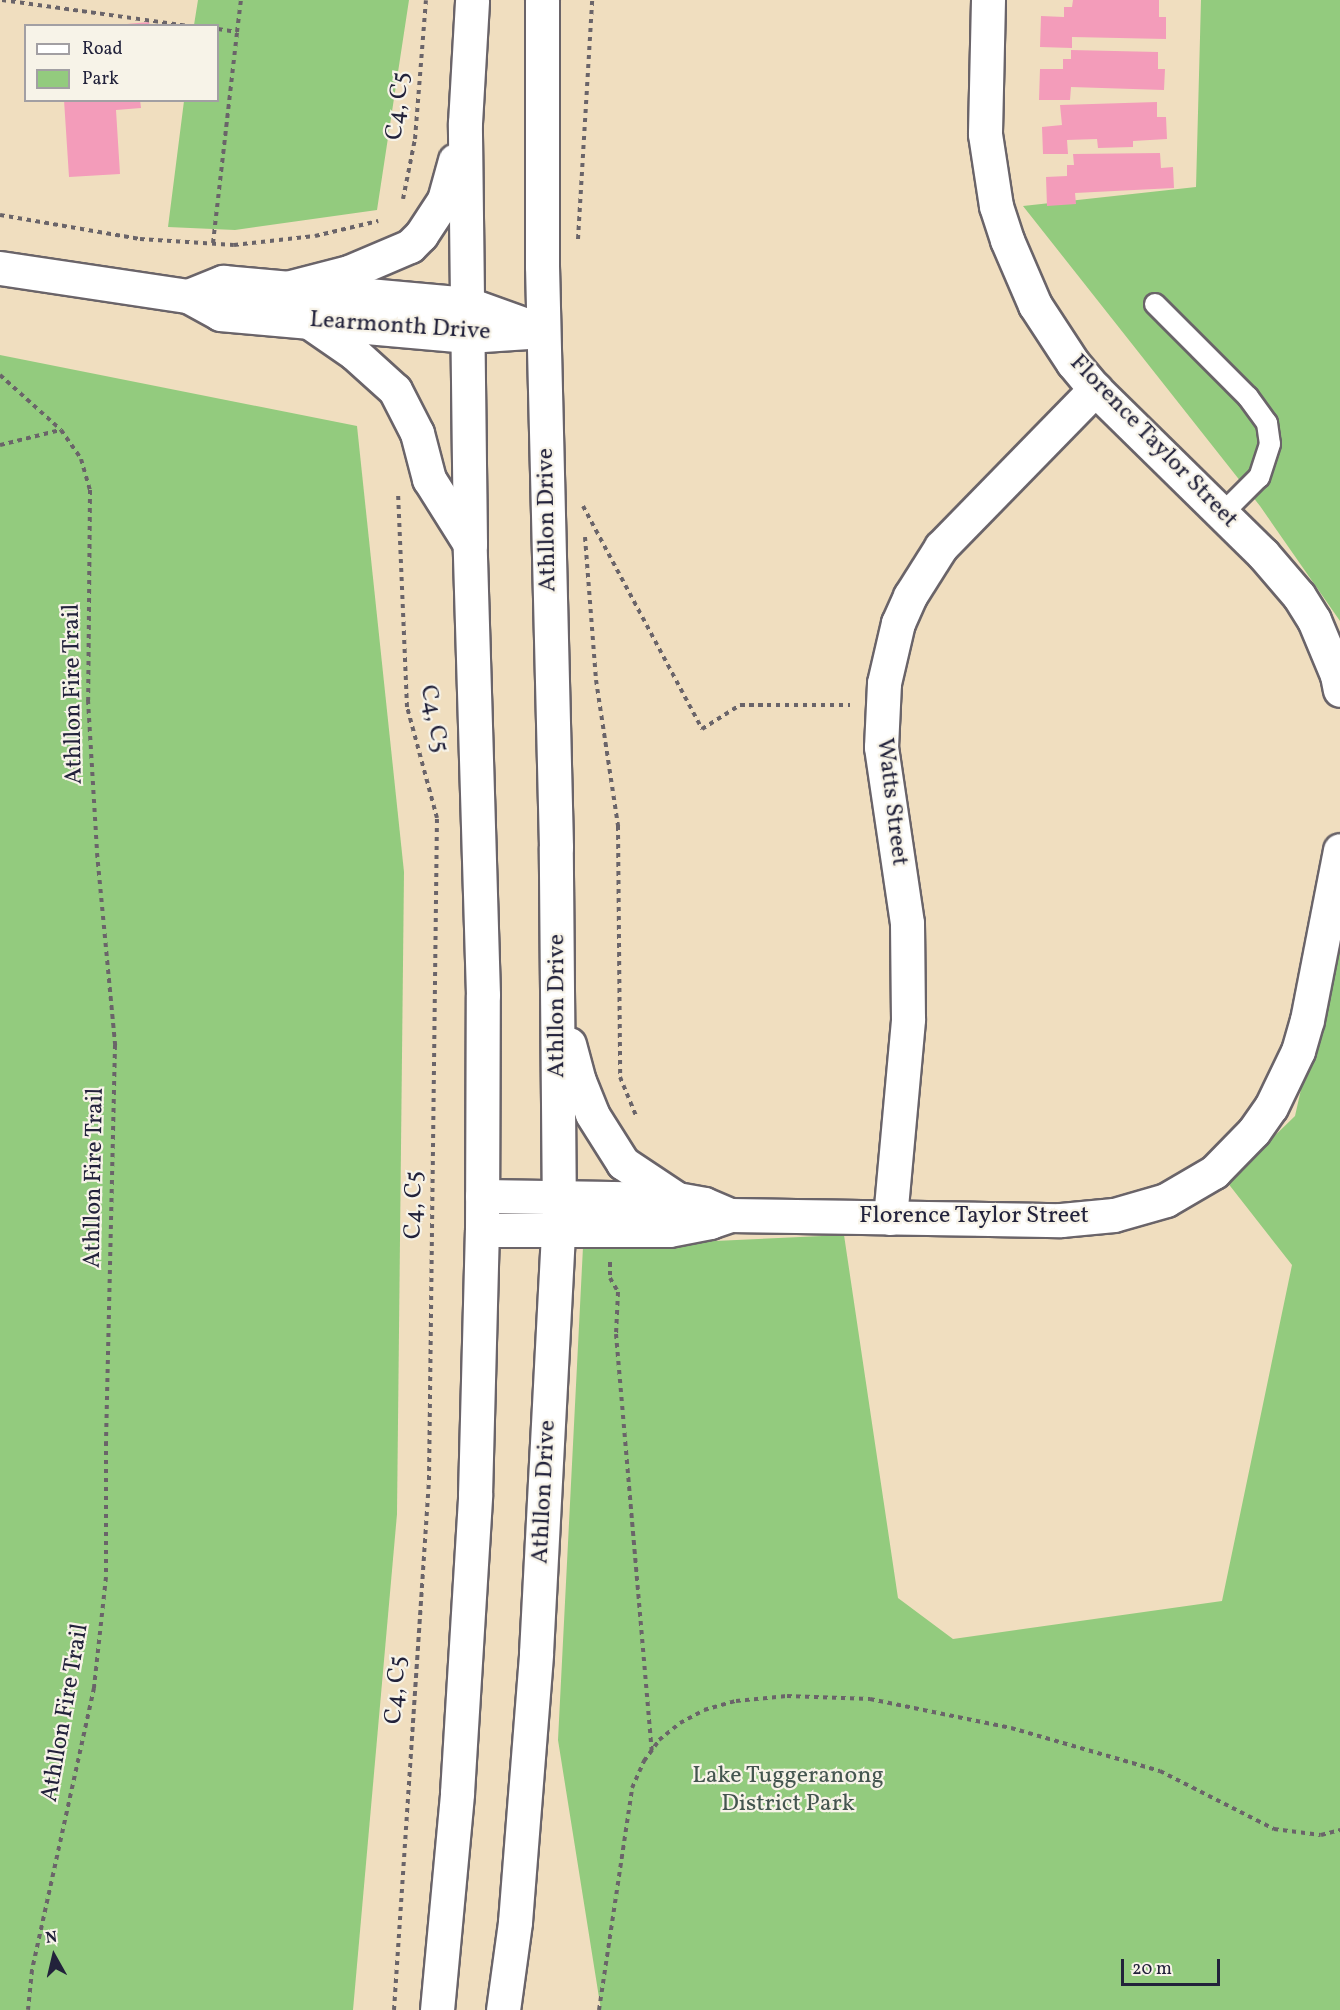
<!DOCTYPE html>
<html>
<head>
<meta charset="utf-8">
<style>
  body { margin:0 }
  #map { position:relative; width:1340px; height:2010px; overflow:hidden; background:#f0debf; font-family:Vollkorn,serif }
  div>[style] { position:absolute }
  .green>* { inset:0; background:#93cb7e }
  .building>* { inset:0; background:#f39cba }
  .path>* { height:4px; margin-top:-2px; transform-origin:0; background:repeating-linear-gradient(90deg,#6a6469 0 4.5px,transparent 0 9px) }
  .roads { filter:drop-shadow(2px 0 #6a6469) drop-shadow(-2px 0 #6a6469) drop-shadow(0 2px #6a6469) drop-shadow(0 -2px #6a6469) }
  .lane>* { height:20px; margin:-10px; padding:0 10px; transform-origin:10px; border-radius:10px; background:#fff }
  .street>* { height:33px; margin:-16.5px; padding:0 16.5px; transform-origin:16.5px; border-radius:16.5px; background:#fff }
  .secondary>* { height:33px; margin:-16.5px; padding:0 16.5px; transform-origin:16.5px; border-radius:16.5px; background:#fff }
  .primary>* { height:33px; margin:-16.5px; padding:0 16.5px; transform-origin:16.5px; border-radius:16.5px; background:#fff }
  span { translate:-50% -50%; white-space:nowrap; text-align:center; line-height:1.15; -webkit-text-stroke:4.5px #f7f3e8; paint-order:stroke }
  .street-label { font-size:24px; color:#22223b }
  .park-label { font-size:24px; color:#44554f }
  .legend { position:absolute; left:24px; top:24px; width:195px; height:78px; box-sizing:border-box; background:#f7f3e8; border:2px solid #a29fa3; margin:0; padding:8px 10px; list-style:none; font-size:18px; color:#22223b }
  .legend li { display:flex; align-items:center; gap:12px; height:30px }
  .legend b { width:30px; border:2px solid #a29fa3 }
  .north { position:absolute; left:24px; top:1926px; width:60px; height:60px; -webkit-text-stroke:4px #f7f3e8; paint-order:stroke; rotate:352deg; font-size:16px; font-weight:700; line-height:24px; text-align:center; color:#22223b }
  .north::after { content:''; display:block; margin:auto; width:21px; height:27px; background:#22223b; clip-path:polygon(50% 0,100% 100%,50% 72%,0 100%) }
  .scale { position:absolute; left:1121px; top:1959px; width:99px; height:27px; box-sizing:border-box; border:3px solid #22223b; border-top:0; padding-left:8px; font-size:18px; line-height:21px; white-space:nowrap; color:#22223b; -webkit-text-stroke:4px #f7f3e8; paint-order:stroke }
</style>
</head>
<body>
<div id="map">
  <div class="green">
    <i style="clip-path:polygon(198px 0,409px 0,377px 210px,235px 230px,168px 227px,184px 101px,218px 100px,218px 26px,194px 25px)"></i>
    <i style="clip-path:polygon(1201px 0,1340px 0,1340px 621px,1260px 506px,1023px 206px,1196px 187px)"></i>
    <i style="clip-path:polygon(0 355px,357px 426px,404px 872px,397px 1514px,353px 2010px,0 2010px)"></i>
    <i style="clip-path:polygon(1340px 916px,1340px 2010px,601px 2010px,558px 1740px,583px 1247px,844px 1235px,898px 1598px,953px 1639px,1222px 1601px,1292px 1265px,1227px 1182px,1295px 1116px)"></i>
  </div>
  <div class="building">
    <i style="clip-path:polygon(1073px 0,1159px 0,1159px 17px,1166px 17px,1166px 39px,1072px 37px,1072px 48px,1040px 47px,1041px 16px,1064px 17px,1064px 7px,1072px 7px)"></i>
    <i style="clip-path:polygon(149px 22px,150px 26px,127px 26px,127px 24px)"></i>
    <i style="clip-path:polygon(1071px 50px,1158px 52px,1158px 69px,1165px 69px,1164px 90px,1071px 87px,1070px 100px,1039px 100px,1040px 69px,1063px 69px,1063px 59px,1071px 59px)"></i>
    <i style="clip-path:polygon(64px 100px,140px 100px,141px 108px,116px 110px,120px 174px,69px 177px)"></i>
    <i style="clip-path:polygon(1157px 102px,1157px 117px,1166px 117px,1167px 139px,1133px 141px,1133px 147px,1098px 148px,1097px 139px,1067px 140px,1068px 154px,1043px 154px,1042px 127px,1062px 125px,1060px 105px)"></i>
    <i style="clip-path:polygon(1160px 153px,1161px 168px,1173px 167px,1174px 188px,1075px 193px,1076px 204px,1047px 206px,1046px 177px,1067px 176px,1067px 165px,1074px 165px,1073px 154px)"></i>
  </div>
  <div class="path">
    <i style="left:2px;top:0;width:190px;rotate:7.9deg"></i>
    <i style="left:218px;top:29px;width:19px;rotate:9deg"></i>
    <i style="left:237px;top:32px;width:32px;rotate:-83deg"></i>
    <i style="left:403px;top:199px;width:61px;rotate:-78.7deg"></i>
    <i style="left:415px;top:139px;width:139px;rotate:-85.5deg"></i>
    <i style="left:0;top:215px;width:142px;rotate:9.7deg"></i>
    <i style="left:140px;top:239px;width:94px;rotate:3.7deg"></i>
    <i style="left:234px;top:245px;width:81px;rotate:-6.3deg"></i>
    <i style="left:315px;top:236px;width:65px;rotate:-13.4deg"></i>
    <i style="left:578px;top:239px;width:239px;rotate:-86.6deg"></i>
    <i style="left:213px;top:243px;width:212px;rotate:-83.5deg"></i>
    <i style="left:0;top:375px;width:82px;rotate:42deg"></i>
    <i style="left:61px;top:430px;width:35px;rotate:55deg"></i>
    <i style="left:81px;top:459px;width:32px;rotate:74deg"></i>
    <i style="left:90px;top:490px;width:210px;rotate:90.5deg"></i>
    <i style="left:88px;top:700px;width:153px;rotate:86.6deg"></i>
    <i style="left:97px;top:853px;width:193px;rotate:84.6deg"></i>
    <i style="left:115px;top:1045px;width:397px;rotate:91.3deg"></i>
    <i style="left:106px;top:1442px;width:135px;rotate:90deg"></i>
    <i style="left:106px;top:1577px;width:112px;rotate:96.2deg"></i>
    <i style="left:94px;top:1688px;width:289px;rotate:102.4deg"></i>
    <i style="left:32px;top:1970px;width:40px;rotate:95.7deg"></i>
    <i style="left:0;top:445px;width:62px;rotate:-14deg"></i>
    <i style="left:583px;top:506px;width:253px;rotate:61.9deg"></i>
    <i style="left:702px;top:729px;width:45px;rotate:-32.3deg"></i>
    <i style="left:740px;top:705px;width:110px"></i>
    <i style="left:585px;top:537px;width:143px;rotate:85.6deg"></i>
    <i style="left:596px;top:680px;width:148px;rotate:81.4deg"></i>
    <i style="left:618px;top:826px;width:251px;rotate:89.5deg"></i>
    <i style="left:620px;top:1077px;width:44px;rotate:67.5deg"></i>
    <i style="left:610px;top:1262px;width:16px;rotate:90deg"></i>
    <i style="left:610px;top:1278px;width:16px;rotate:60deg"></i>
    <i style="left:618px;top:1292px;width:42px;rotate:92.7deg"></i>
    <i style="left:616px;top:1334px;width:418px;rotate:85.1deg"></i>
    <i style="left:394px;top:2010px;width:531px;rotate:-86.22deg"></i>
    <i style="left:429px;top:1480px;width:662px;rotate:-89.31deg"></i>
    <i style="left:437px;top:818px;width:115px;rotate:-105.1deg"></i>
    <i style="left:407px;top:707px;width:213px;rotate:-92.4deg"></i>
    <i style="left:599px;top:2010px;width:224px;rotate:-81.5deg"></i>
    <i style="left:632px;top:1788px;width:30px;rotate:-66deg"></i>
    <i style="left:644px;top:1761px;width:26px;rotate:-54deg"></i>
    <i style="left:659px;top:1740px;width:27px;rotate:-39deg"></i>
    <i style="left:680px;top:1723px;width:27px;rotate:-28deg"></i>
    <i style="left:704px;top:1710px;width:33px;rotate:-16deg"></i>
    <i style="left:736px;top:1701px;width:51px;rotate:-5.6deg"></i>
    <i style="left:787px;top:1696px;width:83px;rotate:2.1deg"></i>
    <i style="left:870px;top:1699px;width:144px;rotate:11.6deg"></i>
    <i style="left:1011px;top:1728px;width:155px;rotate:16.1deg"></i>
    <i style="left:1160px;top:1771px;width:128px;rotate:27deg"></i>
    <i style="left:1274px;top:1829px;width:47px;rotate:7.3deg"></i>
    <i style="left:1321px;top:1835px;width:20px;rotate:-15deg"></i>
  </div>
  <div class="roads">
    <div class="lane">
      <i style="left:1155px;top:304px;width:132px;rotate:45deg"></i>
      <i style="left:1248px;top:397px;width:32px;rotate:54deg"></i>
      <i style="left:1267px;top:423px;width:21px;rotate:82deg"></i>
      <i style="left:1270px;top:444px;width:35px;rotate:108deg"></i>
      <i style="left:1259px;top:477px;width:52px;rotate:135deg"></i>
    </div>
    <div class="street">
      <i style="left:988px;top:0;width:134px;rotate:91.3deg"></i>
      <i style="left:985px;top:134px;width:73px;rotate:81.3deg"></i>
      <i style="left:996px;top:206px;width:36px;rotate:72deg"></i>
      <i style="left:1007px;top:240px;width:71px;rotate:66.7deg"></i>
      <i style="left:1035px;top:305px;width:69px;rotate:56.8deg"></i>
      <i style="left:1073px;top:363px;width:34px;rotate:50deg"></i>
      <i style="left:1095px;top:389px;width:235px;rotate:44.5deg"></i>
      <i style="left:1263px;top:554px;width:55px;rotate:49.4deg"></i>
      <i style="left:1299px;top:596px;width:28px;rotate:58deg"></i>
      <i style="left:1314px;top:620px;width:60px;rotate:67.3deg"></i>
      <i style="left:1337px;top:675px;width:15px;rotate:79deg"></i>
      <i style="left:482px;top:1196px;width:195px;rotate:0.9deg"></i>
      <i style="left:677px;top:1199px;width:27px;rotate:10deg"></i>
      <i style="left:704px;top:1204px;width:28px;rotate:23deg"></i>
      <i style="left:730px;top:1215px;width:331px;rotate:0.9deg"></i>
      <i style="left:1061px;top:1220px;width:53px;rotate:-5.4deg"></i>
      <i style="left:1114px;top:1215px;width:54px;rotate:-16.1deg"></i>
      <i style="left:1166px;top:1200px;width:56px;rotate:-30.3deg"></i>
      <i style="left:1214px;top:1172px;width:57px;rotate:-45.7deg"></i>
      <i style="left:1254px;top:1131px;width:29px;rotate:-55deg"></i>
      <i style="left:1271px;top:1107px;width:62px;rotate:-64.3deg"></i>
      <i style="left:1298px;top:1051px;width:32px;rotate:-74deg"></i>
      <i style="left:1307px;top:1020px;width:173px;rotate:-79deg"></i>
      <i style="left:890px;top:1218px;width:200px;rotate:-84.8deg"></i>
      <i style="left:908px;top:1019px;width:96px;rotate:-90.6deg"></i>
      <i style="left:907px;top:923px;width:178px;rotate:-98.4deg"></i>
      <i style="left:881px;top:747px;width:64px;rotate:-87.3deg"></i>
      <i style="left:884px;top:683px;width:62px;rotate:-76.9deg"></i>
      <i style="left:898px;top:623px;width:30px;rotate:-66deg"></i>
      <i style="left:910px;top:596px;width:58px;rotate:-57.7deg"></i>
      <i style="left:941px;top:547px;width:221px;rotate:-45.7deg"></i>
      <i style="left:482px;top:1230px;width:187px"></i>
      <i style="left:669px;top:1230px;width:42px;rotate:-11deg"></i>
      <i style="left:710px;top:1222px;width:21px;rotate:-19deg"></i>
    </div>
    <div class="secondary">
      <i style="left:0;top:268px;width:190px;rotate:8.5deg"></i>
      <i style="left:188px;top:296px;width:37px;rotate:29deg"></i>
      <i style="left:220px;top:314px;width:249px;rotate:5.1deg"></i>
      <i style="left:468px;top:336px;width:75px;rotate:-3.8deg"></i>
      <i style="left:188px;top:296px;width:38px;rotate:-22deg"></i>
      <i style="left:223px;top:282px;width:246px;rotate:5.1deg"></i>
      <i style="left:468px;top:304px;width:68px;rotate:19.8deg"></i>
    </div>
    <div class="primary">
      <i style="left:287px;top:288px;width:64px;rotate:-14.5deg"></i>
      <i style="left:349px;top:272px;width:66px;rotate:-23.1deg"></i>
      <i style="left:410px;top:246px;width:16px;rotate:-45deg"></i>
      <i style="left:421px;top:235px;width:42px;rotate:-56.7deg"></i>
      <i style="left:444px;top:200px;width:41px;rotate:-74.6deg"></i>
      <i style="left:309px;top:322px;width:55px;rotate:34.6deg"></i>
      <i style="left:354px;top:353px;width:55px;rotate:42.1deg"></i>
      <i style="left:395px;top:390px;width:48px;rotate:62.9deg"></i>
      <i style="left:417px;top:433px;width:48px;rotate:75.4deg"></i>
      <i style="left:429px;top:479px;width:77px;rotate:57.8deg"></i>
      <i style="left:569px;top:1044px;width:38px;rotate:75deg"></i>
      <i style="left:579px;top:1081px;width:35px;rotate:68deg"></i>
      <i style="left:592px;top:1114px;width:58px;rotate:57.7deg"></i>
      <i style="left:623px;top:1163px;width:65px;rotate:33.7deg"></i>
      <i style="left:437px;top:2010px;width:218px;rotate:-84.7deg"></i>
      <i style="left:457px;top:1793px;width:299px;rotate:-86.5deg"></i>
      <i style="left:475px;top:1495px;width:265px;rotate:-88.5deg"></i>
      <i style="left:482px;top:1230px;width:235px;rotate:-89.8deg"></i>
      <i style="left:483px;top:995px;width:451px;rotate:-91.7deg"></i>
      <i style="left:470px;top:544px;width:421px;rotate:-90.7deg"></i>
      <i style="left:465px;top:123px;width:123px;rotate:-86.7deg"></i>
      <i style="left:503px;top:2010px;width:89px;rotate:-82.2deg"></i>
      <i style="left:515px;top:1922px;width:270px;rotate:-85.5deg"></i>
      <i style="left:536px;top:1653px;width:436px;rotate:-87deg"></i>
      <i style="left:559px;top:1218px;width:371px;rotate:-90.5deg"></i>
      <i style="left:556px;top:847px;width:581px;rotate:-91.38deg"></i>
      <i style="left:542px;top:266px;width:266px;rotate:-90deg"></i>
    </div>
  </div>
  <div class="street-label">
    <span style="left:399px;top:106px;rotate:-84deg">C4, C5</span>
    <span style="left:400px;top:327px;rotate:4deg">Learmonth Drive</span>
    <span style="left:1153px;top:442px;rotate:46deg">Florence Taylor Street</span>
    <span style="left:548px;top:520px;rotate:-91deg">Athllon Drive</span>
    <span style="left:74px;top:694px;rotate:-91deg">Athllon Fire Trail</span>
    <span style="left:433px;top:719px;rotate:79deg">C4, C5</span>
    <span style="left:891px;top:802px;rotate:83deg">Watts Street</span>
    <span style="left:558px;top:1006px;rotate:-90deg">Athllon Drive</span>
    <span style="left:95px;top:1178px;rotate:-89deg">Athllon Fire Trail</span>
    <span style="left:415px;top:1205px;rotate:-89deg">C4, C5</span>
    <span style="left:974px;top:1217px">Florence Taylor Street</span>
    <span style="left:545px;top:1492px;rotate:-87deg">Athllon Drive</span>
    <span style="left:397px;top:1690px;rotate:-86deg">C4, C5</span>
    <span style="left:66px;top:1713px;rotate:-80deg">Athllon Fire Trail</span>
  </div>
  <div class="park-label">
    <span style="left:788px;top:1791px">Lake Tuggeranong<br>District Park</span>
  </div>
  <ul class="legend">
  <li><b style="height:8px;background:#fff"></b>Road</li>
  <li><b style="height:16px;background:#93cb7e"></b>Park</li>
  </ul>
  <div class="north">N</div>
  <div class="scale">20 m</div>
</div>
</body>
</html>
